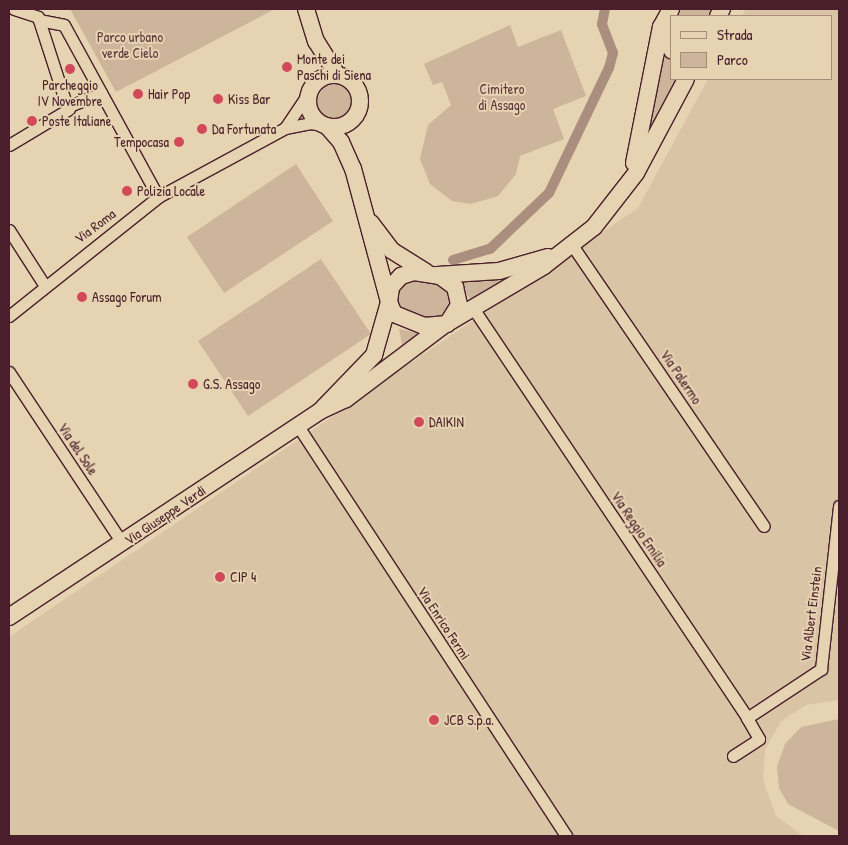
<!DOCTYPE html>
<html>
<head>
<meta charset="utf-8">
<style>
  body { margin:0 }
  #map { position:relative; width:848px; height:845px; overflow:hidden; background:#e6d3b1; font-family:"Patrick Hand",sans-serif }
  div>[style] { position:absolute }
  .built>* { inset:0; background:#d9c4a6 }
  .green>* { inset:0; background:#cdb59b }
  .canal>* { height:10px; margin:-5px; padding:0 5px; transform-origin:5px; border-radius:5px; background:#aa8e7e }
  .roads { filter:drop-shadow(1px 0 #4a1f2b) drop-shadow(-1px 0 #4a1f2b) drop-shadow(0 1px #4a1f2b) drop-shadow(0 -1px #4a1f2b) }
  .street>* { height:11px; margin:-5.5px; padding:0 5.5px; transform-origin:5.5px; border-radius:5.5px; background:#e6d3b1 }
  .secondary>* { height:16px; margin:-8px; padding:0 8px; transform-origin:8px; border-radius:8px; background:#e6d3b1 }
  .secondary>.ring { margin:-8px; padding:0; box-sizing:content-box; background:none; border:16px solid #e6d3b1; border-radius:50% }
  .dots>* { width:14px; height:14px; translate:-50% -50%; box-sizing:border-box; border:2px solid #e6d3b1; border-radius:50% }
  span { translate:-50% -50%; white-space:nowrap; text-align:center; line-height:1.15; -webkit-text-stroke:4px #e6d3b1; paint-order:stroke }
  .park-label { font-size:14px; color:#5e363c }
  .poi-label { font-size:14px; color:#4a1f2b }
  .left { translate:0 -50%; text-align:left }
  .right { translate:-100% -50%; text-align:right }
  .street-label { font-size:14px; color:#4a1f2b }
  .frame { position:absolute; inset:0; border:10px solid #4a1f2b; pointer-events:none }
  .legend { position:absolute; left:670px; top:15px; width:162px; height:65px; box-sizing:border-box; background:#e6d3b1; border:1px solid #a88b7b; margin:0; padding:6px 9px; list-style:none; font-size:15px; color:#4a1f2b }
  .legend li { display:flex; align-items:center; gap:10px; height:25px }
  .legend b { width:25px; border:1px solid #a88b7b }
</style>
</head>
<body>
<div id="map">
  <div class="built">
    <i style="clip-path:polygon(746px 9px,839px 9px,839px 700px,806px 705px,781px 721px,765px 750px,763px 780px,776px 816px,803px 836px,9px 836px,9px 637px,638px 208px,708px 79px,832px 79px,832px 16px,742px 16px)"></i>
  </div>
  <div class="green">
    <i style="clip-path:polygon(70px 9px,275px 9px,116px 92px)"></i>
    <i style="clip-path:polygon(677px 9px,717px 9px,713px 16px,672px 16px)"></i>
    <i style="clip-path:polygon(510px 25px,518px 47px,561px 30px,586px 96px,553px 109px,564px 139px,520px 156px,516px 174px,498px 196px,471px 204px,452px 201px,430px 184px,420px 159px,428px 125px,451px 105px,442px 82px,433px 85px,424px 64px)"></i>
    <i style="clip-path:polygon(658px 48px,672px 56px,672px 79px,681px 79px,645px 143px)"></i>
    <i style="clip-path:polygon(337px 84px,347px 89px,353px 101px,345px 118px,334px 122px,322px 117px,315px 101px,325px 86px)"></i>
    <i style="clip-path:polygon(296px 164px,333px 221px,224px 293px,187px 237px)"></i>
    <i style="clip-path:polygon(321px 259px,371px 334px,248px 416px,198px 341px)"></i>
    <i style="clip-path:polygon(511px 275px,472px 302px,456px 278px)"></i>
    <i style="clip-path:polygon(404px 279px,442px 282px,454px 300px,444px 320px,405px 317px,394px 298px)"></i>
    <i style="clip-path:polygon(399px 329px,400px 329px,421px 334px,403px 349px)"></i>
    <i style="clip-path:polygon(839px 719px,839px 831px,788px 804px,779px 788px,777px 767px,785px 744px,801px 727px)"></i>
  </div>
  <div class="canal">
    <i style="left:453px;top:260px;width:39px;rotate:-17deg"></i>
    <i style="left:490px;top:249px;width:81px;rotate:-43.5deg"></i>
    <i style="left:549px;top:193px;width:139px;rotate:-64.4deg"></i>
    <i style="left:609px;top:68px;width:16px;rotate:-75deg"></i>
    <i style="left:613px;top:53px;width:31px;rotate:-111deg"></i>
    <i style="left:602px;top:24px;width:15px;rotate:-79deg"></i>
  </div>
  <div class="roads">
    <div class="street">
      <i style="left:14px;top:9px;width:25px;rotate:18deg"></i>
      <i style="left:38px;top:17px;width:95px;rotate:72.1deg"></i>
      <i style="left:67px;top:107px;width:37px;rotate:-22deg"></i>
      <i style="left:39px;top:20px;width:25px;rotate:11deg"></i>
      <i style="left:64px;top:25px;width:196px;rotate:61.3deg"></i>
      <i style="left:285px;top:128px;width:45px;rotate:-56deg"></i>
      <i style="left:9px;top:145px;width:70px;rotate:-31deg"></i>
      <i style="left:9px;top:230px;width:67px;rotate:57.3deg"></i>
      <i style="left:572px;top:245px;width:340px;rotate:55.7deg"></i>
      <i style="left:475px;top:311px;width:490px;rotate:56.2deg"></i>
      <i style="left:747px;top:718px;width:24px;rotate:60deg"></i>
      <i style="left:759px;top:739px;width:31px;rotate:147deg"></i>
      <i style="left:9px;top:316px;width:191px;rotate:-38.6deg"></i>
      <i style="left:158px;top:197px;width:145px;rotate:-28.5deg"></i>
      <i style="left:285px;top:128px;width:26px;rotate:-11deg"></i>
      <i style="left:311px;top:123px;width:16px;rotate:11deg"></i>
      <i style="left:9px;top:372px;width:205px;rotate:56.5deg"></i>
      <i style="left:298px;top:426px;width:490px;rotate:56.8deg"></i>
      <i style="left:747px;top:718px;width:89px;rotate:-33.5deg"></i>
      <i style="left:821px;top:669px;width:164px;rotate:-83.7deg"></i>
    </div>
    <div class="secondary">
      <i style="left:306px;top:9px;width:34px;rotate:73deg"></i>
      <i style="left:316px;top:41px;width:40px;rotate:58deg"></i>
      <i style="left:671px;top:9px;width:21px;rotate:119deg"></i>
      <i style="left:661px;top:27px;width:26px;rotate:65deg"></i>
      <i style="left:718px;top:16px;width:8px;rotate:-60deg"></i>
      <i class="ring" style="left:308px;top:75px;width:36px;height:36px"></i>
      <i style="left:634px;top:163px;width:139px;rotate:-78.8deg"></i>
      <i style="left:371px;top:223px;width:34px;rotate:53deg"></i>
      <i style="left:391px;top:250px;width:41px;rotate:32.2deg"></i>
      <i style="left:414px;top:272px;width:26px;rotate:9deg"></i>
      <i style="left:440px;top:276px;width:19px;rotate:36deg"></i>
      <i style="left:455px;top:287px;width:18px;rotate:77deg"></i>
      <i style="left:459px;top:305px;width:22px;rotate:122deg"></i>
      <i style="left:447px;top:324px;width:23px;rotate:175deg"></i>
      <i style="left:424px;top:326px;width:32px;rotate:-158deg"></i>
      <i style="left:394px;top:314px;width:13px;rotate:-113deg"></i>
      <i style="left:389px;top:302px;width:15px;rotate:-82deg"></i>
      <i style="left:391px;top:287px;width:15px;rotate:-48deg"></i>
      <i style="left:401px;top:276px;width:14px;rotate:-17deg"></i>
      <i style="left:437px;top:275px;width:62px;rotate:-3.7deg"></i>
      <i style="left:499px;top:271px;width:51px;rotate:-15.9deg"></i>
      <i style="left:451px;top:321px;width:108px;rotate:-30.6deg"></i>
      <i style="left:544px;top:266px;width:63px;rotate:-38deg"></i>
      <i style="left:594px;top:227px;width:68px;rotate:-52.1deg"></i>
      <i style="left:636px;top:173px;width:106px;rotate:-62deg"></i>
      <i style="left:323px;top:408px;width:74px;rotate:-46.1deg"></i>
      <i style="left:374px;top:355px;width:55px;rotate:-74.2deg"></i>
      <i style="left:389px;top:302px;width:138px;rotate:-105.1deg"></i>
      <i style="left:353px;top:169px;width:30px;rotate:-114deg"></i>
      <i style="left:341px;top:142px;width:21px;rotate:-131deg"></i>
      <i style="left:9px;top:617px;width:373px;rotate:-33.5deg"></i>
      <i style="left:320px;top:411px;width:29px;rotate:-25deg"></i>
      <i style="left:346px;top:399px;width:121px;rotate:-37deg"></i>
    </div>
  </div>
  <div class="dots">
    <i style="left:287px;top:67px;background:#d1495b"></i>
    <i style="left:70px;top:69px;background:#d1495b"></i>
    <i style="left:138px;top:94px;background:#d1495b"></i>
    <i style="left:218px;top:99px;background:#d1495b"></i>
    <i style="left:32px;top:121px;background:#d1495b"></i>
    <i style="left:202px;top:129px;background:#d1495b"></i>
    <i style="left:179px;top:142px;background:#d1495b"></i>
    <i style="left:127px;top:191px;background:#d1495b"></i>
    <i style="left:82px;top:297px;background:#d1495b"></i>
    <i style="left:193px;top:384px;background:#d1495b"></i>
    <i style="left:419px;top:422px;background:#d1495b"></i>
    <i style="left:220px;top:577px;background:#d1495b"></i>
    <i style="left:434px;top:720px;background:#d1495b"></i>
  </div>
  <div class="park-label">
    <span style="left:130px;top:45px">Parco urbano<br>verde Cielo</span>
    <span style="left:502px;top:97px">Cimitero<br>di Assago</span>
  </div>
  <div class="poi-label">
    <span class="left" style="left:297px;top:67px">Monte dei<br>Paschi di Siena</span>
    <span style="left:70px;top:93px">Parcheggio<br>IV Novembre</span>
    <span class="left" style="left:148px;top:94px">Hair Pop</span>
    <span class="left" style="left:228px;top:99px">Kiss Bar</span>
    <span class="left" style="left:42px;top:121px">Poste Italiane</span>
    <span class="left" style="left:212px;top:129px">Da Fortunata</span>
    <span class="right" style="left:169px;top:142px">Tempocasa</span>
    <span class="left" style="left:137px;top:191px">Polizia Locale</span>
    <span class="left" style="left:92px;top:297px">Assago Forum</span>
    <span class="left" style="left:203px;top:384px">G.S. Assago</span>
    <span class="left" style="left:429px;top:422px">DAIKIN</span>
    <span class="left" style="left:230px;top:577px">CIP 4</span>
    <span class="left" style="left:444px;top:720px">JCB S.p.a.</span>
  </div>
  <div class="street-label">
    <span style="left:95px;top:226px;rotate:-37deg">Via Roma</span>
    <span style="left:681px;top:377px;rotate:56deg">Via Palermo</span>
    <span style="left:78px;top:449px;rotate:56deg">Via del Sole</span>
    <span style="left:165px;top:515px;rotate:-34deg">Via Giuseppe Verdi</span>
    <span style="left:639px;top:529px;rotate:56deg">Via Reggio Emilia</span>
    <span style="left:811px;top:614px;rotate:-83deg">Via Albert Einstein</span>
    <span style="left:444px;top:623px;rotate:57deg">Via Enrico Fermi</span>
  </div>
  <div class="frame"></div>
  <ul class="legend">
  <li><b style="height:6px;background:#e6d3b1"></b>Strada</li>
  <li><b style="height:14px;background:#cdb59b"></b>Parco</li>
  </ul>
</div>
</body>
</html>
